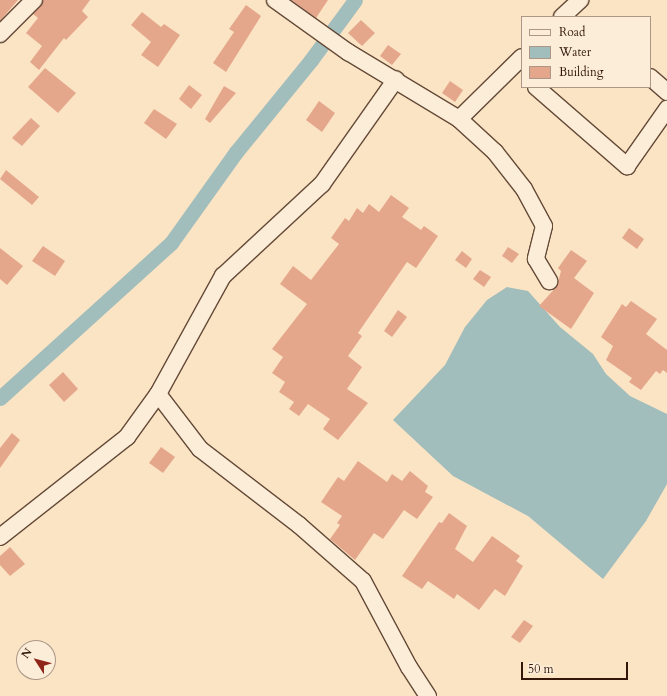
<!DOCTYPE html>
<html>
<head>
<meta charset="utf-8">
<style>
  body { margin:0 }
  #map { position:relative; width:667px; height:696px; overflow:hidden; background:#fbe4c4; font-family:Cardo,serif }
  div>[style] { position:absolute }
  .water>* { inset:0; background:#a1bdbc }
  .canal>* { height:15px; margin:-7.5px; padding:0 7.5px; transform-origin:7.5px; border-radius:7.5px; background:#a1bdbc }
  .building>* { inset:0; background:#e5a78c }
  .roads { filter:drop-shadow(1px 0 #654a38) drop-shadow(-1px 0 #654a38) drop-shadow(0 1px #654a38) drop-shadow(0 -1px #654a38) }
  .street>* { height:16px; margin:-8px; padding:0 8px; transform-origin:8px; border-radius:8px; background:#fcedd9 }
  span { translate:-50% -50%; white-space:nowrap; text-align:center; line-height:1.15; -webkit-text-stroke:3px #fcedd9; paint-order:stroke }
  .legend { position:absolute; left:521px; top:16px; width:130px; height:72px; box-sizing:border-box; background:#fcedd9; border:1px solid #ac9786; margin:0; padding:5px 7px; list-style:none; font-size:12px; color:#331609 }
  .legend li { display:flex; align-items:center; gap:8px; height:20px }
  .legend b { width:20px; border:1px solid #ac9786 }
  .north { position:absolute; left:16px; top:640px; width:40px; height:40px; box-sizing:border-box; background:#fcedd9; border:1px solid #ac9786; border-radius:50%; rotate:306deg; font-size:11px; font-weight:700; line-height:16px; text-align:center; color:#331609 }
  .north::after { content:''; display:block; margin:auto; width:14px; height:18px; background:#8f2418; clip-path:polygon(50% 0,100% 100%,50% 72%,0 100%) }
  .scale { position:absolute; left:521px; top:662px; width:107px; height:18px; box-sizing:border-box; border:2px solid #331609; border-top:0; padding-left:5px; font-size:12px; line-height:14px; white-space:nowrap; color:#331609; -webkit-text-stroke:3px #fcedd9; paint-order:stroke }
</style>
</head>
<body>
<div id="map">
  <div class="water">
    <i style="clip-path:polygon(507px 287px,528px 291px,560px 327px,593px 354px,606px 374px,630px 396px,667px 414px,667px 484px,646px 521px,603px 579px,528px 516px,453px 476px,393px 420px,445px 365px,465px 327px,487px 300px)"></i>
  </div>
  <div class="canal">
    <i style="left:0;top:398px;width:231px;rotate:-42.2deg"></i>
    <i style="left:171px;top:243px;width:112px;rotate:-54.5deg"></i>
    <i style="left:236px;top:152px;width:119px;rotate:-50.8deg"></i>
    <i style="left:311px;top:60px;width:74px;rotate:-53.7deg"></i>
  </div>
  <div class="building">
    <i style="clip-path:polygon(0 0,18px 0,0 21px)"></i>
    <i style="clip-path:polygon(43px 0,90px 0,82px 11px,88px 17px,66px 40px,64px 38px,39px 70px,30px 62px,42px 46px,26px 33px,38px 18px,33px 14px)"></i>
    <i style="clip-path:polygon(291px 0,328px 0,316px 18px)"></i>
    <i style="clip-path:polygon(246px 5px,261px 16px,226px 72px,213px 63px,234px 32px,229px 29px)"></i>
    <i style="clip-path:polygon(142px 12px,161px 27px,164px 24px,180px 35px,158px 67px,141px 55px,151px 42px,131px 25px)"></i>
    <i style="clip-path:polygon(361px 20px,375px 33px,362px 46px,348px 33px)"></i>
    <i style="clip-path:polygon(388px 45px,401px 54px,392px 65px,380px 56px)"></i>
    <i style="clip-path:polygon(45px 68px,76px 93px,58px 113px,28px 87px)"></i>
    <i style="clip-path:polygon(450px 81px,463px 90px,455px 102px,442px 93px)"></i>
    <i style="clip-path:polygon(189px 85px,202px 95px,191px 109px,179px 99px)"></i>
    <i style="clip-path:polygon(224px 86px,236px 93px,210px 123px,205px 119px)"></i>
    <i style="clip-path:polygon(319px 101px,335px 113px,322px 132px,306px 120px)"></i>
    <i style="clip-path:polygon(154px 109px,177px 124px,166px 139px,144px 123px)"></i>
    <i style="clip-path:polygon(31px 118px,40px 126px,22px 146px,12px 138px)"></i>
    <i style="clip-path:polygon(6px 170px,39px 197px,32px 205px,0 179px)"></i>
    <i style="clip-path:polygon(391px 195px,409px 208px,402px 217px,421px 230px,424px 226px,438px 236px,416px 268px,407px 262px,358px 333px,362px 336px,348px 356px,362px 367px,347px 389px,368px 403px,338px 440px,323px 429px,330px 419px,308px 404px,299px 416px,289px 409px,294px 402px,279px 392px,285px 382px,272px 373px,283px 357px,272px 349px,307px 304px,280px 284px,293px 266px,311px 280px,339px 244px,331px 238px,345px 218px,349px 221px,357px 208px,363px 213px,369px 204px,379px 212px)"></i>
    <i style="clip-path:polygon(629px 228px,644px 239px,637px 249px,622px 238px)"></i>
    <i style="clip-path:polygon(43px 246px,65px 261px,55px 276px,32px 261px)"></i>
    <i style="clip-path:polygon(508px 247px,519px 254px,512px 263px,502px 256px)"></i>
    <i style="clip-path:polygon(0 248px,23px 266px,7px 285px,0 279px)"></i>
    <i style="clip-path:polygon(571px 250px,587px 261px,574px 278px,594px 293px,571px 329px,539px 306px,557px 286px,561px 271px,558px 268px)"></i>
    <i style="clip-path:polygon(462px 251px,472px 259px,466px 268px,455px 260px)"></i>
    <i style="clip-path:polygon(480px 270px,491px 277px,484px 287px,473px 279px)"></i>
    <i style="clip-path:polygon(631px 301px,657px 319px,646px 334px,667px 350px,667px 373px,663px 370px,660px 374px,656px 371px,641px 390px,629px 382px,632px 378px,606px 360px,613px 346px,601px 337px,622px 304px,626px 307px)"></i>
    <i style="clip-path:polygon(398px 310px,407px 317px,392px 337px,384px 331px)"></i>
    <i style="clip-path:polygon(63px 372px,78px 389px,64px 402px,49px 385px)"></i>
    <i style="clip-path:polygon(12px 433px,20px 440px,0 468px,0 448px)"></i>
    <i style="clip-path:polygon(161px 447px,175px 457px,163px 473px,149px 463px)"></i>
    <i style="clip-path:polygon(358px 461px,387px 482px,392px 474px,402px 481px,410px 471px,428px 486px,425px 492px,433px 497px,417px 519px,404px 510px,383px 539px,374px 533px,355px 560px,330px 539px,340px 525px,337px 523px,342px 516px,321px 502px,338px 477px,344px 481px)"></i>
    <i style="clip-path:polygon(449px 513px,467px 526px,455px 549px,473px 562px,492px 536px,520px 556px,516px 561px,523px 566px,505px 596px,495px 589px,479px 610px,457px 594px,454px 599px,428px 581px,422px 589px,402px 576px,439px 522px,442px 523px)"></i>
    <i style="clip-path:polygon(10px 547px,25px 564px,10px 576px,0 565px,0 556px)"></i>
    <i style="clip-path:polygon(524px 620px,533px 626px,520px 643px,511px 637px)"></i>
  </div>
  <div class="roads">
    <div class="street">
      <i style="left:275px;top:0;width:90px;rotate:35.5deg"></i>
      <i style="left:348px;top:52px;width:130px;rotate:31.1deg"></i>
      <i style="left:459px;top:119px;width:88px;rotate:-44.5deg"></i>
      <i style="left:562px;top:17px;width:25px;rotate:-43deg"></i>
      <i style="left:0;top:34px;width:48px;rotate:-45deg"></i>
      <i style="left:650px;top:77px;width:23px;rotate:41deg"></i>
      <i style="left:536px;top:87px;width:121px;rotate:41deg"></i>
      <i style="left:627px;top:166px;width:70px;rotate:-54.9deg"></i>
      <i style="left:459px;top:119px;width:49px;rotate:42.5deg"></i>
      <i style="left:495px;top:152px;width:47px;rotate:51.9deg"></i>
      <i style="left:524px;top:189px;width:42px;rotate:61.6deg"></i>
      <i style="left:544px;top:226px;width:34px;rotate:104deg"></i>
      <i style="left:536px;top:259px;width:26px;rotate:59deg"></i>
      <i style="left:158px;top:394px;width:69px;rotate:52.6deg"></i>
      <i style="left:200px;top:449px;width:125px;rotate:37.5deg"></i>
      <i style="left:299px;top:525px;width:85px;rotate:41.2deg"></i>
      <i style="left:363px;top:581px;width:98px;rotate:61.9deg"></i>
      <i style="left:409px;top:667px;width:35px;rotate:57deg"></i>
      <i style="left:0;top:537px;width:162px;rotate:-38.2deg"></i>
      <i style="left:127px;top:437px;width:53px;rotate:-54.2deg"></i>
      <i style="left:158px;top:394px;width:135px;rotate:-61.2deg"></i>
      <i style="left:223px;top:276px;width:135px;rotate:-42.9deg"></i>
      <i style="left:322px;top:184px;width:128px;rotate:-54.8deg"></i>
    </div>
  </div>
  <ul class="legend">
  <li><b style="height:5px;background:#fcedd9"></b>Road</li>
  <li><b style="height:11px;background:#a1bdbc"></b>Water</li>
  <li><b style="height:11px;background:#e5a78c"></b>Building</li>
  </ul>
  <div class="north">N</div>
  <div class="scale">50 m</div>
</div>
</body>
</html>
